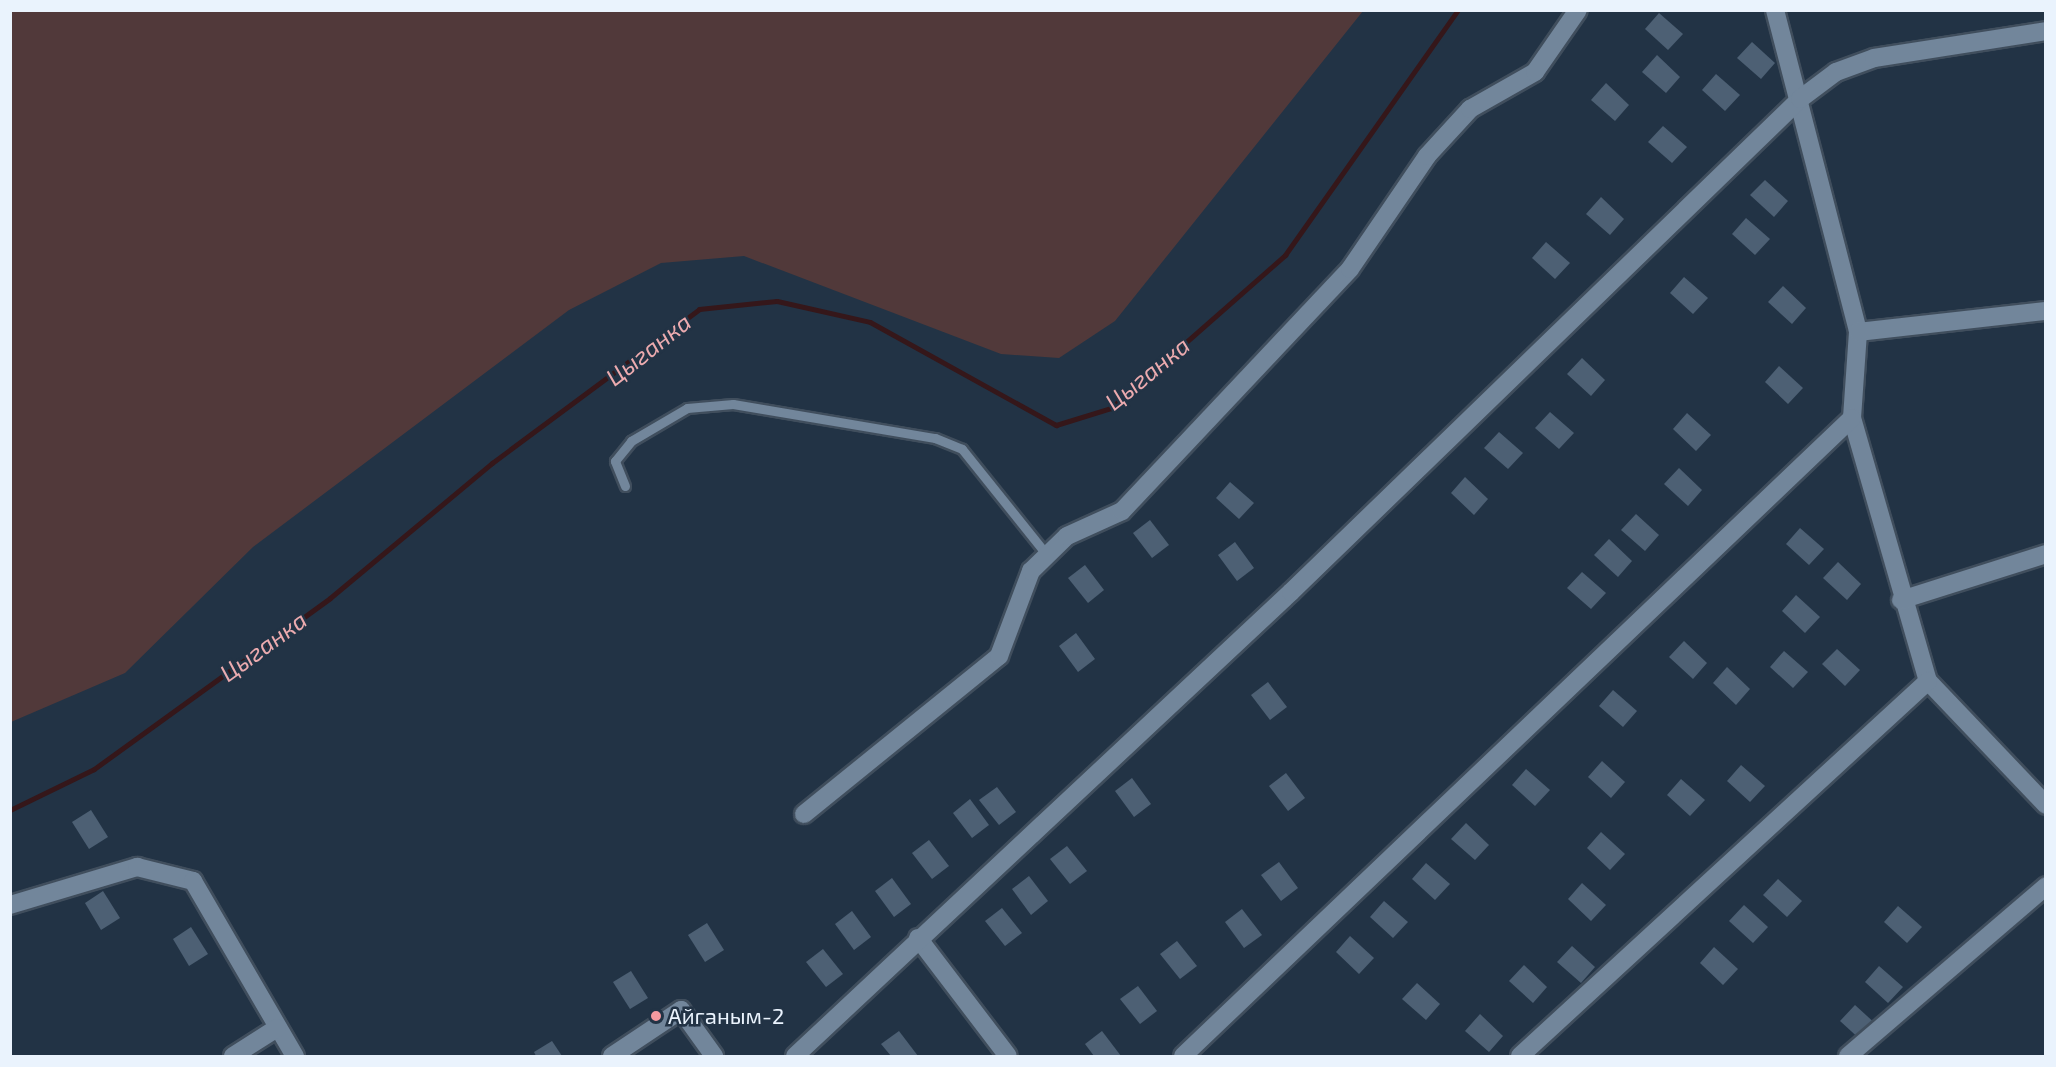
<!DOCTYPE html>
<html>
<head>
<meta charset="utf-8">
<style>
  body { margin:0 }
  #map { position:relative; width:2056px; height:1067px; overflow:hidden; background:#223345; font-family:"Exo 2",sans-serif }
  div>[style] { position:absolute }
  .green>* { inset:0; background:#51393a }
  .stream>* { height:5px; margin:-2.5px; padding:0 2.5px; transform-origin:2.5px; border-radius:2.5px; background:#35171a }
  .building>* { inset:0; background:#4d6074 }
  .roads { filter:drop-shadow(2px 0 #404e5d) drop-shadow(-2px 0 #404e5d) drop-shadow(0 2px #404e5d) drop-shadow(0 -2px #404e5d) }
  .lane>* { height:9px; margin:-4.5px; padding:0 4.5px; transform-origin:4.5px; border-radius:4.5px; background:#72869b }
  .street>* { height:18px; margin:-9px; padding:0 9px; transform-origin:9px; border-radius:9px; background:#72869b }
  .dots>* { width:16px; height:16px; translate:-50% -50%; box-sizing:border-box; border:3px solid #223345; border-radius:50% }
  span { translate:-50% -50%; white-space:nowrap; text-align:center; line-height:1.15; -webkit-text-stroke:5px #223345; paint-order:stroke }
  .poi-label { font-size:22px; color:#eaf3fd }
  .left { translate:0 -50%; text-align:left }
  .water-label { font-size:24px; color:#ecabaf; font-style:italic }
  .frame { position:absolute; inset:0; border:12px solid #eaf3fd; pointer-events:none }
</style>
</head>
<body>
<div id="map">
  <div class="green">
    <i style="clip-path:polygon(11px 10px,1363px 10px,1363px 11px,1115px 321px,1059px 358px,1001px 354px,744px 256px,661px 263px,569px 310px,253px 547px,125px 673px,11px 722px)"></i>
  </div>
  <div class="stream">
    <i style="left:10px;top:810px;width:93px;rotate:-26deg"></i>
    <i style="left:94px;top:769px;width:291px;rotate:-35.9deg"></i>
    <i style="left:330px;top:598px;width:211px;rotate:-39.8deg"></i>
    <i style="left:492px;top:463px;width:258px;rotate:-36.6deg"></i>
    <i style="left:699px;top:309px;width:78px;rotate:-5.9deg"></i>
    <i style="left:777px;top:301px;width:95px;rotate:12.7deg"></i>
    <i style="left:870px;top:322px;width:213px;rotate:29deg"></i>
    <i style="left:1056px;top:425px;width:58px;rotate:-17.2deg"></i>
    <i style="left:1111px;top:408px;width:232px;rotate:-41.3deg"></i>
    <i style="left:1285px;top:255px;width:300px;rotate:-54.8deg"></i>
  </div>
  <div class="building">
    <i style="clip-path:polygon(1659px 13px,1683px 34px,1668px 50px,1645px 29px)"></i>
    <i style="clip-path:polygon(1752px 42px,1775px 63px,1761px 79px,1737px 58px)"></i>
    <i style="clip-path:polygon(1657px 55px,1680px 77px,1666px 93px,1642px 72px)"></i>
    <i style="clip-path:polygon(1716px 74px,1740px 95px,1725px 111px,1702px 90px)"></i>
    <i style="clip-path:polygon(1606px 83px,1629px 105px,1615px 121px,1591px 100px)"></i>
    <i style="clip-path:polygon(1663px 126px,1687px 147px,1672px 163px,1648px 142px)"></i>
    <i style="clip-path:polygon(1765px 180px,1788px 201px,1774px 217px,1750px 195px)"></i>
    <i style="clip-path:polygon(1601px 197px,1624px 219px,1610px 235px,1586px 214px)"></i>
    <i style="clip-path:polygon(1746px 218px,1770px 239px,1755px 255px,1732px 234px)"></i>
    <i style="clip-path:polygon(1546px 242px,1570px 263px,1555px 279px,1532px 258px)"></i>
    <i style="clip-path:polygon(1684px 277px,1708px 298px,1693px 314px,1670px 293px)"></i>
    <i style="clip-path:polygon(1783px 286px,1806px 308px,1792px 324px,1768px 302px)"></i>
    <i style="clip-path:polygon(1582px 358px,1605px 380px,1591px 396px,1567px 374px)"></i>
    <i style="clip-path:polygon(1779px 366px,1803px 388px,1788px 404px,1765px 382px)"></i>
    <i style="clip-path:polygon(1550px 412px,1574px 433px,1559px 449px,1535px 428px)"></i>
    <i style="clip-path:polygon(1687px 413px,1711px 435px,1696px 451px,1673px 429px)"></i>
    <i style="clip-path:polygon(1499px 432px,1523px 453px,1508px 469px,1484px 448px)"></i>
    <i style="clip-path:polygon(1679px 468px,1702px 490px,1688px 506px,1664px 484px)"></i>
    <i style="clip-path:polygon(1465px 477px,1488px 499px,1474px 515px,1451px 493px)"></i>
    <i style="clip-path:polygon(1230px 482px,1254px 503px,1239px 519px,1216px 498px)"></i>
    <i style="clip-path:polygon(1636px 514px,1659px 535px,1645px 551px,1621px 530px)"></i>
    <i style="clip-path:polygon(1150px 520px,1169px 545px,1152px 558px,1133px 533px)"></i>
    <i style="clip-path:polygon(1800px 528px,1824px 549px,1809px 565px,1786px 544px)"></i>
    <i style="clip-path:polygon(1609px 539px,1632px 561px,1618px 577px,1594px 555px)"></i>
    <i style="clip-path:polygon(1235px 542px,1254px 568px,1237px 581px,1218px 555px)"></i>
    <i style="clip-path:polygon(1838px 562px,1861px 584px,1847px 600px,1823px 578px)"></i>
    <i style="clip-path:polygon(1085px 565px,1104px 590px,1088px 603px,1068px 578px)"></i>
    <i style="clip-path:polygon(1582px 572px,1606px 593px,1591px 609px,1567px 588px)"></i>
    <i style="clip-path:polygon(1796px 595px,1820px 617px,1805px 633px,1782px 611px)"></i>
    <i style="clip-path:polygon(1076px 633px,1095px 659px,1078px 672px,1059px 646px)"></i>
    <i style="clip-path:polygon(1684px 641px,1707px 663px,1693px 679px,1669px 657px)"></i>
    <i style="clip-path:polygon(1837px 649px,1860px 670px,1845px 686px,1822px 664px)"></i>
    <i style="clip-path:polygon(1784px 651px,1808px 672px,1793px 688px,1770px 667px)"></i>
    <i style="clip-path:polygon(1727px 667px,1750px 689px,1736px 705px,1713px 683px)"></i>
    <i style="clip-path:polygon(1268px 682px,1287px 707px,1270px 720px,1251px 695px)"></i>
    <i style="clip-path:polygon(1613px 690px,1637px 711px,1623px 727px,1599px 706px)"></i>
    <i style="clip-path:polygon(1602px 761px,1625px 782px,1611px 798px,1588px 777px)"></i>
    <i style="clip-path:polygon(1741px 765px,1765px 786px,1750px 802px,1727px 781px)"></i>
    <i style="clip-path:polygon(1526px 769px,1550px 790px,1535px 806px,1512px 785px)"></i>
    <i style="clip-path:polygon(1286px 773px,1305px 798px,1288px 811px,1269px 786px)"></i>
    <i style="clip-path:polygon(1132px 778px,1151px 804px,1134px 817px,1115px 791px)"></i>
    <i style="clip-path:polygon(1681px 779px,1705px 800px,1690px 816px,1667px 795px)"></i>
    <i style="clip-path:polygon(997px 787px,1016px 812px,999px 825px,979px 800px)"></i>
    <i style="clip-path:polygon(970px 799px,989px 825px,972px 838px,953px 813px)"></i>
    <i style="clip-path:polygon(91px 810px,108px 837px,89px 849px,72px 822px)"></i>
    <i style="clip-path:polygon(1466px 823px,1489px 845px,1475px 860px,1451px 839px)"></i>
    <i style="clip-path:polygon(1601px 832px,1625px 854px,1610px 870px,1587px 848px)"></i>
    <i style="clip-path:polygon(929px 840px,949px 866px,932px 879px,912px 853px)"></i>
    <i style="clip-path:polygon(1067px 846px,1087px 871px,1070px 884px,1050px 859px)"></i>
    <i style="clip-path:polygon(1279px 862px,1298px 888px,1281px 901px,1261px 875px)"></i>
    <i style="clip-path:polygon(1426px 863px,1450px 884px,1435px 900px,1412px 879px)"></i>
    <i style="clip-path:polygon(1029px 876px,1048px 901px,1031px 915px,1012px 889px)"></i>
    <i style="clip-path:polygon(892px 878px,911px 904px,894px 917px,875px 891px)"></i>
    <i style="clip-path:polygon(1778px 879px,1802px 901px,1787px 917px,1763px 895px)"></i>
    <i style="clip-path:polygon(1582px 883px,1606px 905px,1591px 921px,1568px 899px)"></i>
    <i style="clip-path:polygon(103px 891px,120px 918px,101px 930px,85px 903px)"></i>
    <i style="clip-path:polygon(1384px 901px,1408px 922px,1393px 938px,1370px 917px)"></i>
    <i style="clip-path:polygon(1744px 905px,1768px 927px,1753px 943px,1729px 921px)"></i>
    <i style="clip-path:polygon(1898px 906px,1922px 927px,1907px 943px,1884px 922px)"></i>
    <i style="clip-path:polygon(1002px 908px,1022px 933px,1005px 946px,985px 921px)"></i>
    <i style="clip-path:polygon(1242px 909px,1262px 935px,1244px 948px,1225px 922px)"></i>
    <i style="clip-path:polygon(852px 911px,871px 937px,854px 950px,835px 924px)"></i>
    <i style="clip-path:polygon(707px 923px,724px 950px,705px 962px,688px 935px)"></i>
    <i style="clip-path:polygon(191px 927px,208px 954px,189px 966px,173px 939px)"></i>
    <i style="clip-path:polygon(1350px 936px,1374px 958px,1359px 974px,1336px 952px)"></i>
    <i style="clip-path:polygon(1177px 941px,1197px 966px,1180px 979px,1160px 954px)"></i>
    <i style="clip-path:polygon(1572px 946px,1595px 967px,1581px 983px,1557px 962px)"></i>
    <i style="clip-path:polygon(1714px 947px,1738px 969px,1723px 985px,1700px 963px)"></i>
    <i style="clip-path:polygon(823px 949px,843px 974px,826px 987px,806px 962px)"></i>
    <i style="clip-path:polygon(1524px 965px,1547px 987px,1533px 1003px,1509px 981px)"></i>
    <i style="clip-path:polygon(1879px 966px,1903px 987px,1888px 1003px,1865px 982px)"></i>
    <i style="clip-path:polygon(631px 971px,648px 998px,630px 1009px,613px 982px)"></i>
    <i style="clip-path:polygon(1417px 983px,1440px 1004px,1426px 1020px,1402px 999px)"></i>
    <i style="clip-path:polygon(1138px 986px,1157px 1011px,1140px 1024px,1120px 999px)"></i>
    <i style="clip-path:polygon(1855px 1005px,1878px 1026px,1863px 1042px,1840px 1021px)"></i>
    <i style="clip-path:polygon(1480px 1014px,1503px 1036px,1489px 1052px,1465px 1031px)"></i>
    <i style="clip-path:polygon(899px 1031px,918px 1056px,891px 1056px,881px 1044px)"></i>
    <i style="clip-path:polygon(1102px 1031px,1121px 1056px,1094px 1056px,1085px 1044px)"></i>
    <i style="clip-path:polygon(552px 1041px,562px 1056px,536px 1056px,534px 1052px)"></i>
  </div>
  <div class="roads">
    <div class="lane">
      <i style="left:625px;top:486px;width:27px;rotate:-112deg"></i>
      <i style="left:615px;top:461px;width:26px;rotate:-51deg"></i>
      <i style="left:631px;top:441px;width:65px;rotate:-30.5deg"></i>
      <i style="left:687px;top:408px;width:46px;rotate:-5deg"></i>
      <i style="left:733px;top:404px;width:205px;rotate:9.6deg"></i>
      <i style="left:935px;top:438px;width:29px;rotate:22deg"></i>
      <i style="left:962px;top:449px;width:136px;rotate:51.3deg"></i>
    </div>
    <div class="street">
      <i style="left:1775px;top:10px;width:333px;rotate:75.5deg"></i>
      <i style="left:1858px;top:332px;width:86px;rotate:94deg"></i>
      <i style="left:1852px;top:418px;width:274px;rotate:73.9deg"></i>
      <i style="left:1928px;top:681px;width:171px;rotate:46.4deg"></i>
      <i style="left:1858px;top:332px;width:189px;rotate:-6.4deg"></i>
      <i style="left:1901px;top:600px;width:152px;rotate:-17.6deg"></i>
      <i style="left:804px;top:814px;width:251px;rotate:-39deg"></i>
      <i style="left:999px;top:656px;width:91px;rotate:-69.4deg"></i>
      <i style="left:1031px;top:571px;width:50px;rotate:-44.2deg"></i>
      <i style="left:1067px;top:536px;width:60px;rotate:-24.4deg"></i>
      <i style="left:1122px;top:511px;width:332px;rotate:-46.7deg"></i>
      <i style="left:1350px;top:269px;width:137px;rotate:-55.7deg"></i>
      <i style="left:1427px;top:156px;width:64px;rotate:-47.5deg"></i>
      <i style="left:1470px;top:109px;width:75px;rotate:-29.6deg"></i>
      <i style="left:1535px;top:72px;width:75px;rotate:-55.3deg"></i>
      <i style="left:10px;top:905px;width:133px;rotate:-16.7deg"></i>
      <i style="left:137px;top:867px;width:58px;rotate:14deg"></i>
      <i style="left:193px;top:881px;width:203px;rotate:59.8deg"></i>
      <i style="left:918px;top:938px;width:148px;rotate:52.7deg"></i>
      <i style="left:233px;top:1056px;width:52px;rotate:-32.5deg"></i>
      <i style="left:612px;top:1056px;width:83px;rotate:-33.7deg"></i>
      <i style="left:681px;top:1010px;width:57px;rotate:54.3deg"></i>
      <i style="left:795px;top:1056px;width:679px;rotate:-43.09deg"></i>
      <i style="left:1291px;top:592px;width:709px;rotate:-44.09deg"></i>
      <i style="left:1800px;top:99px;width:45px;rotate:-36.9deg"></i>
      <i style="left:1836px;top:72px;width:40px;rotate:-20.2deg"></i>
      <i style="left:1874px;top:58px;width:174px;rotate:-8.9deg"></i>
      <i style="left:1183px;top:1056px;width:924px;rotate:-43.64deg"></i>
      <i style="left:1520px;top:1056px;width:554px;rotate:-42.59deg"></i>
      <i style="left:1848px;top:1056px;width:261px;rotate:-40.6deg"></i>
    </div>
  </div>
  <div class="dots">
    <i style="left:656px;top:1016px;background:#f49aa0"></i>
  </div>
  <div class="poi-label">
    <span class="left" style="left:668px;top:1016px">Айганым-2</span>
  </div>
  <div class="water-label">
    <span style="left:648px;top:349px;rotate:-38deg">Цыганка</span>
    <span style="left:1147px;top:373px;rotate:-39deg">Цыганка</span>
    <span style="left:263px;top:646px;rotate:-36deg">Цыганка</span>
  </div>
  <div class="frame"></div>
</div>
</body>
</html>
